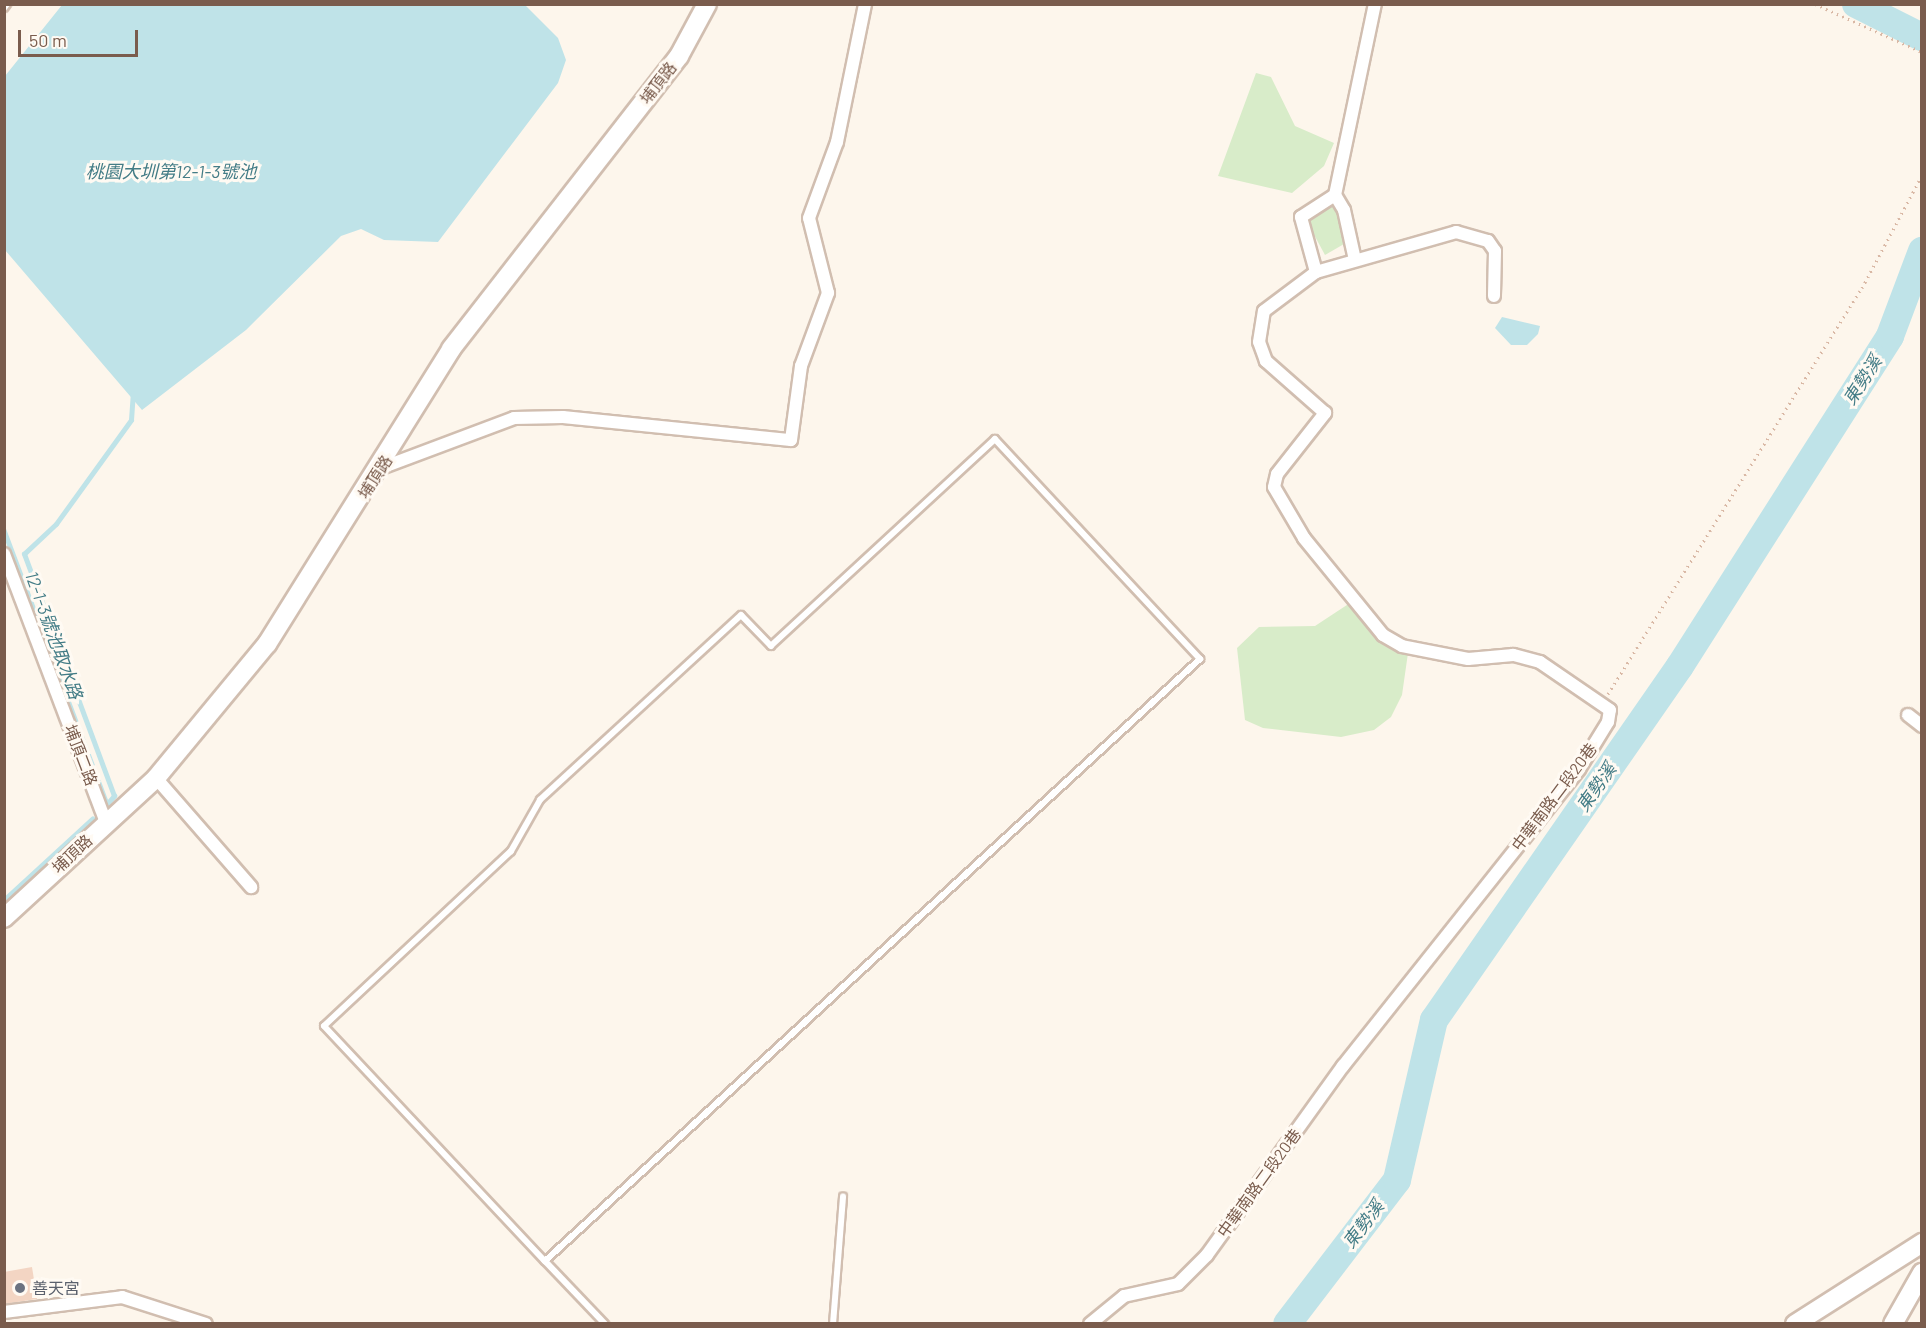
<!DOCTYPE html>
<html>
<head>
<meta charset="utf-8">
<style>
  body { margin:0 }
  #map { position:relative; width:1926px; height:1328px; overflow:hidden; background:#fdf6ec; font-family:Barlow,"Noto Sans TC",sans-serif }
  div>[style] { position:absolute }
  .green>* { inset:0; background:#d8ecc9 }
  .water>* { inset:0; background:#bfe3e8 }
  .stream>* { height:4.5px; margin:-2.25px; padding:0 2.25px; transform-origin:2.25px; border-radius:2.25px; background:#bfe3e8 }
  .river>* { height:28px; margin:-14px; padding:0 14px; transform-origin:14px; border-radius:14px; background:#bfe3e8 }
  .building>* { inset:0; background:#f3d5c3 }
  .path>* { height:3px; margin-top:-1.5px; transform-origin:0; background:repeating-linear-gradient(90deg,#d9b8a5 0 1.5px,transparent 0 6px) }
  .roads { filter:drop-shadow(2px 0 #d1beb0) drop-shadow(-2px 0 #d1beb0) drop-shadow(0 2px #d1beb0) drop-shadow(0 -2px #d1beb0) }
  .lane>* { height:6px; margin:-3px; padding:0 3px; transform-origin:3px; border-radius:3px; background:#fff }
  .street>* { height:12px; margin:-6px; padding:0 6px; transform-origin:6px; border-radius:6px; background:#fff }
  .secondary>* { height:18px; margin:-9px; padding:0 9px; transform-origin:9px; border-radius:9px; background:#fff }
  .dots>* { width:16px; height:16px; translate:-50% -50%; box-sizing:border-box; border:3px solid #fffaf3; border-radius:50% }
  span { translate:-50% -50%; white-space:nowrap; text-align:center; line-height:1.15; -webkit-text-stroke:6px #fffaf3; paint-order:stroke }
  .street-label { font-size:16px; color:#7a5c4d }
  .worship-label { font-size:16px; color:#5b616d }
  .left { translate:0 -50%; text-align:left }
  .water-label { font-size:18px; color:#437c86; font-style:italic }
  .frame { position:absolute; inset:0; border:6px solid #7a5c4d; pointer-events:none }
  .scale { position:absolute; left:18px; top:30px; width:120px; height:27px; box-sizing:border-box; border:3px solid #7a5c4d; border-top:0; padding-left:8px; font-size:18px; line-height:21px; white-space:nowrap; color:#7a5c4d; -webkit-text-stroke:4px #fffaf3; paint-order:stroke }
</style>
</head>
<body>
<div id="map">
  <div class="green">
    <i style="clip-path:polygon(1256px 73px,1271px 77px,1295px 126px,1334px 143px,1324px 166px,1292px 193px,1218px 176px)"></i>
    <i style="clip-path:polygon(1334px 188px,1344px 244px,1325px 255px,1305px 218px,1306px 208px)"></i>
    <i style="clip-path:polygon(1353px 601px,1409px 646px,1402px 695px,1391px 717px,1374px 730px,1341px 737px,1263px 728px,1245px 720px,1237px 648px,1259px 627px,1315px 626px)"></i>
  </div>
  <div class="water">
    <i style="clip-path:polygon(62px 5px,525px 5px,558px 38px,566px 60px,558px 83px,438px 242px,384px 240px,361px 229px,341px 236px,246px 330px,142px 410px,5px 250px,5px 76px)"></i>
    <i style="clip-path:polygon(1502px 317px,1540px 326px,1538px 334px,1527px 345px,1511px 345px,1495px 328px)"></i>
  </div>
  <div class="stream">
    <i style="left:4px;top:530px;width:293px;rotate:69.4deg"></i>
    <i style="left:107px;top:804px;width:11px;rotate:-49deg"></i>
    <i style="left:114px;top:796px;width:258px;rotate:-110.4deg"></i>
    <i style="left:24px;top:554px;width:44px;rotate:-43.2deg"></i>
    <i style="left:56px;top:524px;width:128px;rotate:-54.2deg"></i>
    <i style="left:131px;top:420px;width:26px;rotate:-86deg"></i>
    <i style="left:4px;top:900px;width:120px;rotate:-42.6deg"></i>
  </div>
  <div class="river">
    <i style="left:1856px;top:4px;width:74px;rotate:26.6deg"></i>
    <i style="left:1287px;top:1324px;width:181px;rotate:-52.6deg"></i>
    <i style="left:1397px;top:1180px;width:164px;rotate:-77deg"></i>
    <i style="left:1434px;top:1020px;width:431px;rotate:-55.2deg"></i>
    <i style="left:1680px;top:666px;width:391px;rotate:-57.5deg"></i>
    <i style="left:1890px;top:336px;width:91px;rotate:-69.4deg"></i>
  </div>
  <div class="building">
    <i style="clip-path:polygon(32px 1267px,37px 1299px,4px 1304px,4px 1272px)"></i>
  </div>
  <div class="path">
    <i style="left:1815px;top:4px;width:117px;rotate:24.2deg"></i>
    <i style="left:1608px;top:694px;width:479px;rotate:-58deg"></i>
    <i style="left:1862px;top:288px;width:128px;rotate:-62deg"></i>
  </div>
  <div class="roads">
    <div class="lane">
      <i style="left:4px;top:8px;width:5px;rotate:-53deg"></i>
      <i style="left:545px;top:1261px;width:890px;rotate:-42.59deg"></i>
      <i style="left:1200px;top:659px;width:301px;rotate:-133deg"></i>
      <i style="left:995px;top:439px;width:305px;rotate:137.3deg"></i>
      <i style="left:771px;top:646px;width:43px;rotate:-134.1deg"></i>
      <i style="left:741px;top:615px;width:273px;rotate:137.4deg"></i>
      <i style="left:540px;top:800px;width:59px;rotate:119.6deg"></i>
      <i style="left:511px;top:851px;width:256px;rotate:136.9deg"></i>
      <i style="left:324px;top:1026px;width:323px;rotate:46.8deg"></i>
      <i style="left:545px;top:1261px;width:87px;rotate:46.4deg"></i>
      <i style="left:833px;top:1324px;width:128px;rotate:-85.5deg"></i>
    </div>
    <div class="street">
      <i style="left:1355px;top:260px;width:51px;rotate:-102.4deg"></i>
      <i style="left:1344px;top:210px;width:17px;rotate:-121deg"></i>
      <i style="left:1335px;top:195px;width:195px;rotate:-78.2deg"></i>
      <i style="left:1316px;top:272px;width:146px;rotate:-15.9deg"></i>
      <i style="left:1456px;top:232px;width:33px;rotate:16deg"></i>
      <i style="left:1488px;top:241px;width:12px;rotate:55deg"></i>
      <i style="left:1495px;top:251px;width:45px;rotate:91.3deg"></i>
      <i style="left:1316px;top:272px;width:57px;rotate:-105.3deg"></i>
      <i style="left:1301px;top:217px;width:40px;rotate:-32.9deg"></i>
      <i style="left:381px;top:468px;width:142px;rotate:-20.6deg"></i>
      <i style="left:514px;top:418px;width:49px;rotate:-1.2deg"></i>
      <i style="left:563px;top:417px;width:229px;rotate:5.8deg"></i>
      <i style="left:791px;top:440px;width:75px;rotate:-82.3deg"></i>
      <i style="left:801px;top:366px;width:78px;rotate:-69.7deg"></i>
      <i style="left:828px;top:293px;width:77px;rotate:-104.2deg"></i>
      <i style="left:809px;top:218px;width:81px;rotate:-69.8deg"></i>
      <i style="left:837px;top:142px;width:141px;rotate:-78.5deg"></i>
      <i style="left:4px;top:554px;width:287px;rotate:69.2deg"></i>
      <i style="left:1908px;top:715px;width:18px;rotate:38deg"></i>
      <i style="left:156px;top:778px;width:145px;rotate:48.9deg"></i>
      <i style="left:4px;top:1312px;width:119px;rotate:-7.2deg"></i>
      <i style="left:122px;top:1297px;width:88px;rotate:17.8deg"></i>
      <i style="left:1090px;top:1324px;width:44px;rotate:-39.5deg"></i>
      <i style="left:1124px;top:1296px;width:55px;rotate:-12.5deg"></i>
      <i style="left:1178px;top:1284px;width:41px;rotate:-45deg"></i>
      <i style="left:1207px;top:1255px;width:233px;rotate:-54.3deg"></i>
      <i style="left:1343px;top:1066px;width:379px;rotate:-51.5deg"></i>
      <i style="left:1579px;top:769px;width:55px;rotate:-58.3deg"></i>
      <i style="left:1608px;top:722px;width:12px;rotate:-81deg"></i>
      <i style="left:1610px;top:710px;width:85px;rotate:-145.6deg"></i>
      <i style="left:1540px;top:662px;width:28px;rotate:-165deg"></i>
      <i style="left:1513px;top:655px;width:45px;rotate:174.9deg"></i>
      <i style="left:1468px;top:659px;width:67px;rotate:-168.9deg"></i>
      <i style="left:1402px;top:646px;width:22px;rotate:-150deg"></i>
      <i style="left:1383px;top:635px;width:125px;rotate:-129.2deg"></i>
      <i style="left:1304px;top:538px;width:59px;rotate:-120.5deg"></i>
      <i style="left:1274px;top:487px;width:13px;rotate:-77deg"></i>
      <i style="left:1277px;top:474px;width:78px;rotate:-51.8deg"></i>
      <i style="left:1325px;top:413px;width:79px;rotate:-138.6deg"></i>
      <i style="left:1266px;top:361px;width:20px;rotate:-110deg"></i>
      <i style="left:1259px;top:342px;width:31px;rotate:-81deg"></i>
      <i style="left:1264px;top:311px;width:65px;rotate:-36.9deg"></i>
    </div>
    <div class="secondary">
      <i style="left:4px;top:918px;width:207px;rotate:-42.6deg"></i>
      <i style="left:156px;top:778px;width:174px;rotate:-50.4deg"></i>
      <i style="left:267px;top:644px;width:348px;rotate:-58deg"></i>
      <i style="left:451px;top:349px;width:371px;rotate:-52.1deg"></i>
      <i style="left:679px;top:56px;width:59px;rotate:-61.7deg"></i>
      <i style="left:1795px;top:1324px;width:151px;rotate:-32.5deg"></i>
      <i style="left:1893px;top:1324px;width:59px;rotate:-60.4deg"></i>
    </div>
  </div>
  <div class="dots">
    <i style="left:20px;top:1288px;background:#6b7280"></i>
  </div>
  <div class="street-label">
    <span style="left:658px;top:83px;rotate:-52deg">埔頂路</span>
    <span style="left:375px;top:477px;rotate:-57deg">埔頂路</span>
    <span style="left:81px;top:755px;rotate:69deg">埔頂二路</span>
    <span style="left:1554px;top:797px;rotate:-53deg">中華南路二段20巷</span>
    <span style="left:72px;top:854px;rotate:-43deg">埔頂路</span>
    <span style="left:1259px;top:1183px;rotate:-54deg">中華南路二段20巷</span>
  </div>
  <div class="worship-label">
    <span class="left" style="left:32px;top:1288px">善天宮</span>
  </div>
  <div class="water-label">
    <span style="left:171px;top:171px">桃園大圳第12-1-3號池</span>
    <span style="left:1862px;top:380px;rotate:-57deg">東勢溪</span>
    <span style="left:54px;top:635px;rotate:70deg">12-1-3號池取水路</span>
    <span style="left:1596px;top:787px;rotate:-55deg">東勢溪</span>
    <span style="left:1363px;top:1224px;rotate:-53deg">東勢溪</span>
  </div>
  <div class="frame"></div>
  <div class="scale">50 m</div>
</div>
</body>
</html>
